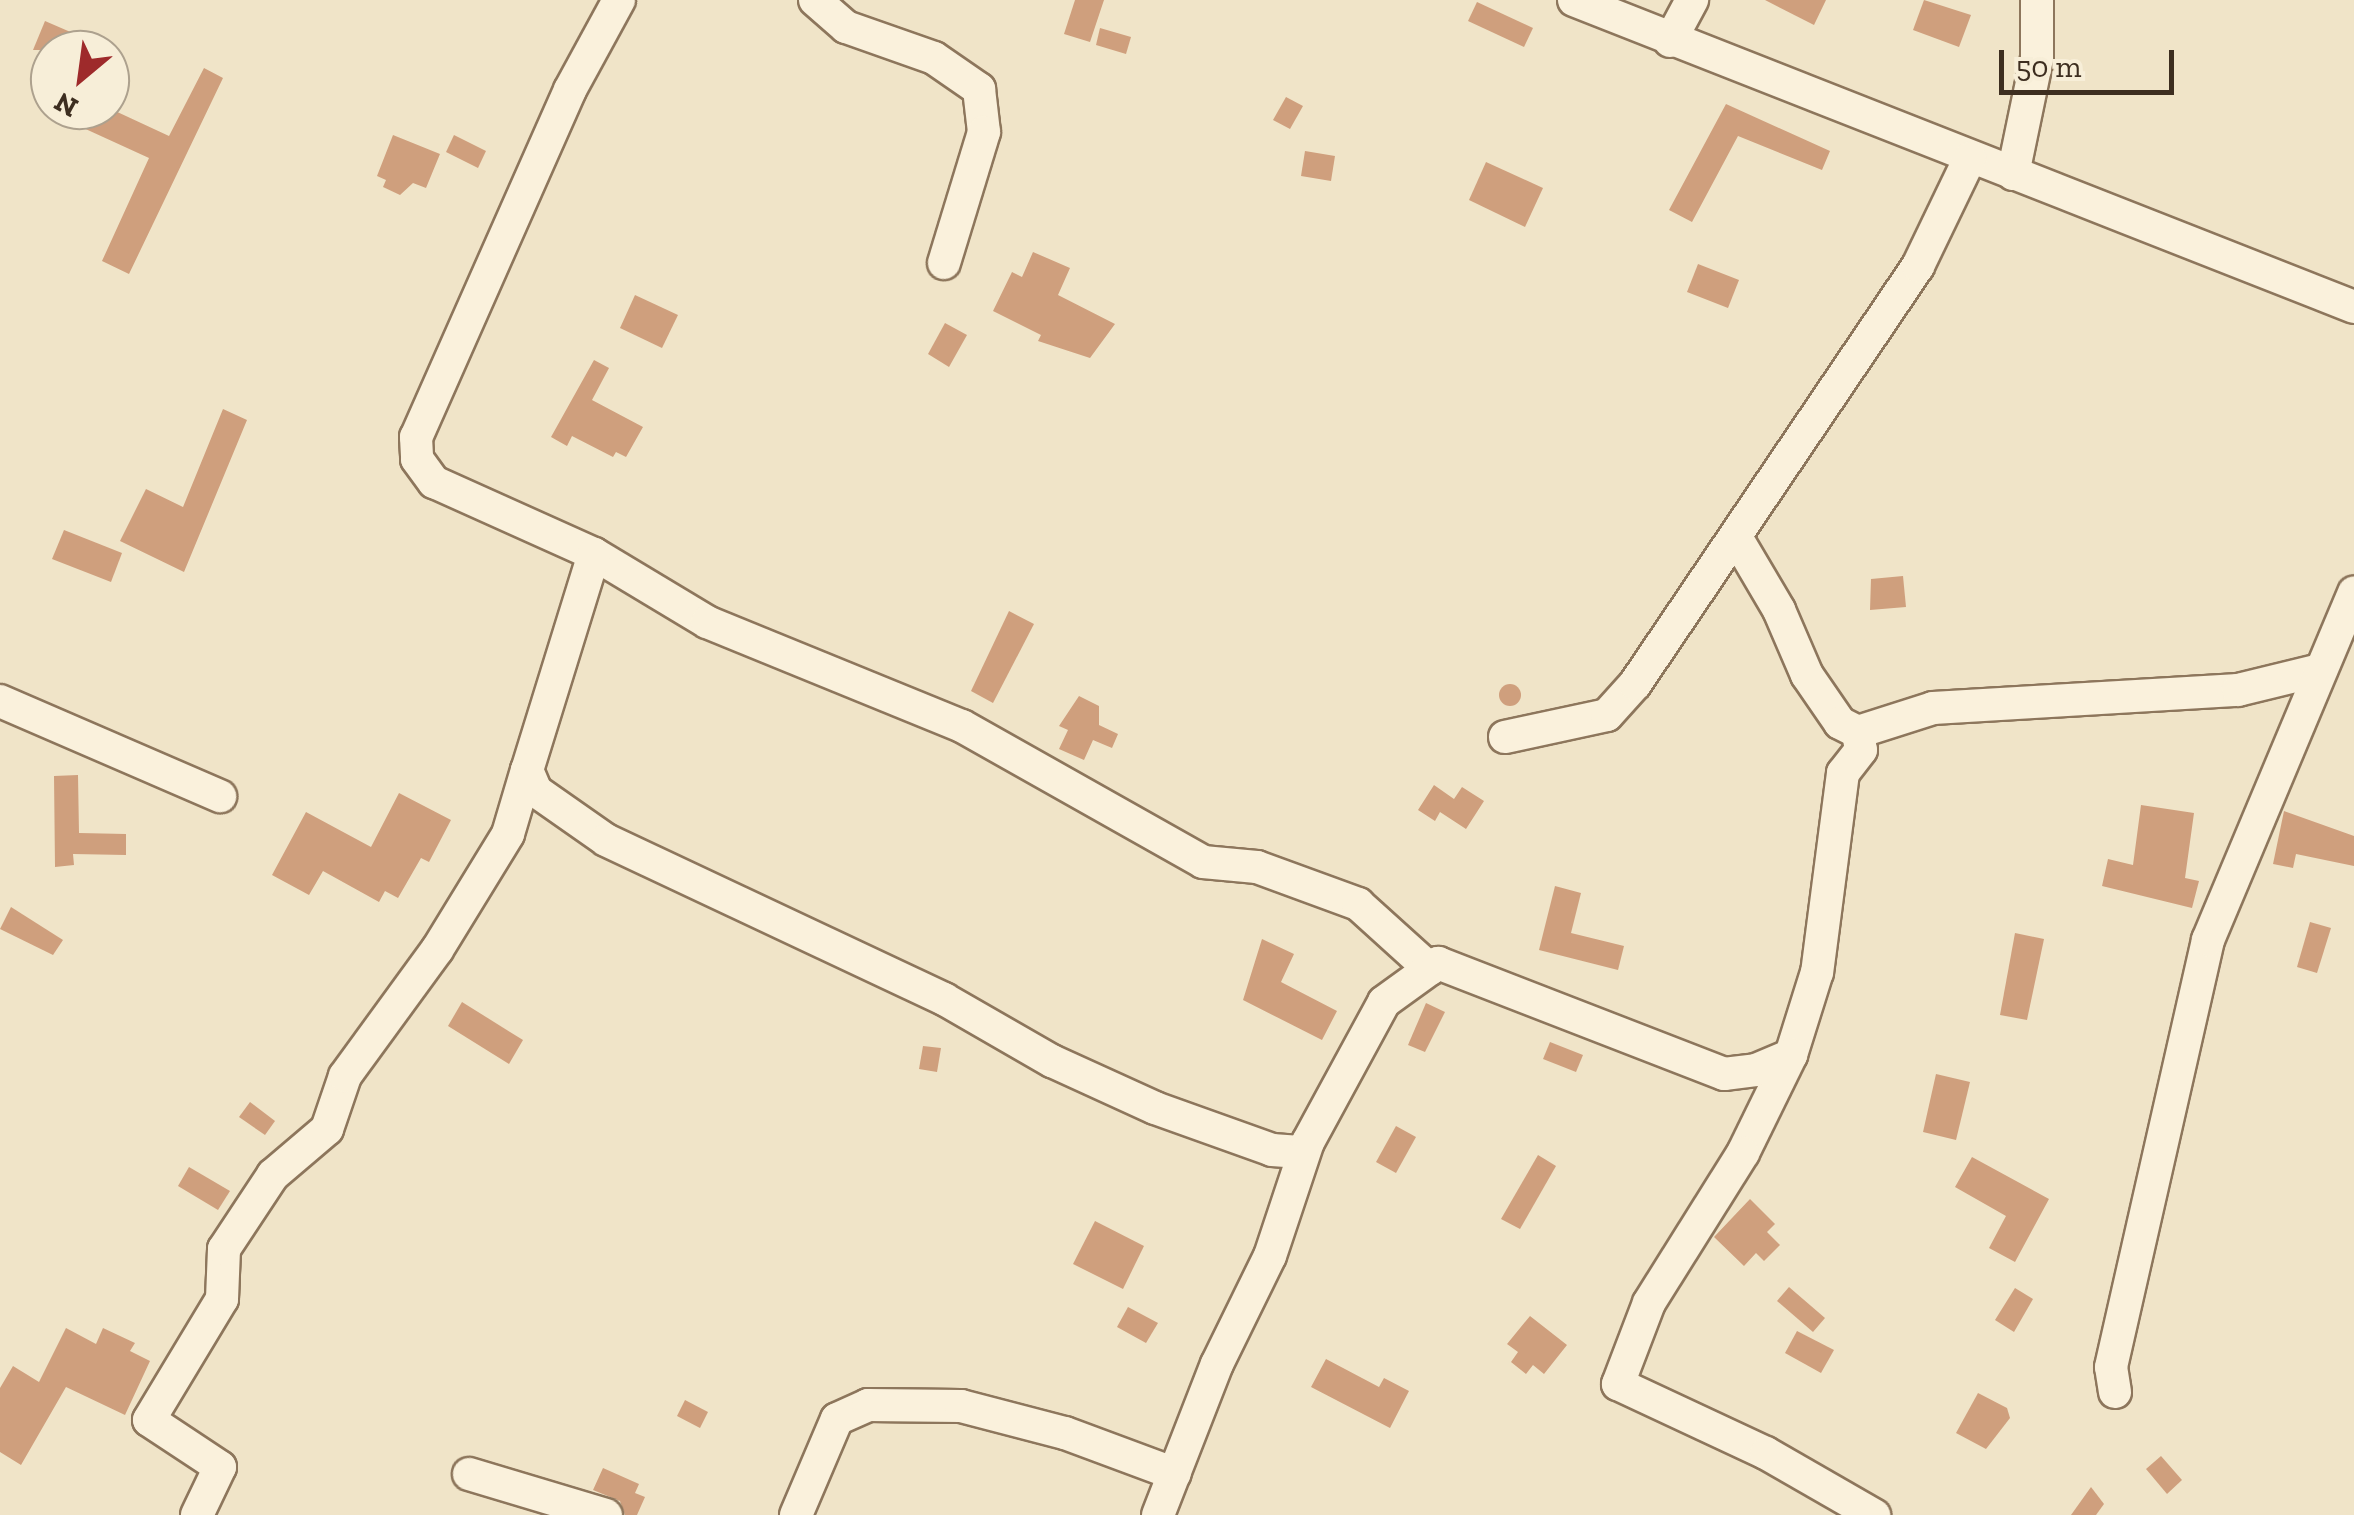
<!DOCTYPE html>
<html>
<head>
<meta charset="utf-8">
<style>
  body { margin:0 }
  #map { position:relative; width:2354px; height:1515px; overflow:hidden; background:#f0e4c8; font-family:"Zilla Slab",serif }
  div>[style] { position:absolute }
  .building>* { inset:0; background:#cf9f7d }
  .round { border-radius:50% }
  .roads { filter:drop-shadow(2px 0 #8d765c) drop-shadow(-2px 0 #8d765c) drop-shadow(0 2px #8d765c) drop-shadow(0 -2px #8d765c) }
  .minor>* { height:32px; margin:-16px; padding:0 16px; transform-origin:16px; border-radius:16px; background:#faf1dc }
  span { translate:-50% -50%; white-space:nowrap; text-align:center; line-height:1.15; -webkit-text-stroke:10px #f7eed8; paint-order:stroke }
  .north { position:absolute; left:30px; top:30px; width:100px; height:100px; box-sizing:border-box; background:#f7eed8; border:2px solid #ada18e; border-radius:50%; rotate:209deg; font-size:28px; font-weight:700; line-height:40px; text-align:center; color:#3d2e20 }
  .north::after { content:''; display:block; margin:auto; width:35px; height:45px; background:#9e2a2b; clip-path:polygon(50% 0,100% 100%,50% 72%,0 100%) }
  .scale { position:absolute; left:1999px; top:50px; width:175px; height:45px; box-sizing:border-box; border:5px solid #3d2e20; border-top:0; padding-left:12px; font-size:30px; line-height:35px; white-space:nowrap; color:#3d2e20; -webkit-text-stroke:8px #f7eed8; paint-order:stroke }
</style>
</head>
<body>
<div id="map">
  <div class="building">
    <i style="clip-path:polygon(1075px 0,1104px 0,1090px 42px,1064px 34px)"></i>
    <i style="clip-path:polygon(1765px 0,1826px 0,1814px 25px)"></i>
    <i style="clip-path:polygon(1924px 0,1971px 15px,1959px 47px,1913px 30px)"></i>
    <i style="clip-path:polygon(1477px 2px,1533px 28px,1524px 47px,1468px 21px)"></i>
    <i style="clip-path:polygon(45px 21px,112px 50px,33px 50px)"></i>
    <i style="clip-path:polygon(1100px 28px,1131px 37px,1126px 54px,1096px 45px)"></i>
    <i style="clip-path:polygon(204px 68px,223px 78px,129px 274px,102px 261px,149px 158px,44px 110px,113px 110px,169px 136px)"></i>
    <i style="clip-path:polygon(1286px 97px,1303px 106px,1290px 129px,1273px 120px)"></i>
    <i style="clip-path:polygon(1726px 104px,1830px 151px,1822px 170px,1738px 136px,1692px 222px,1669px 210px)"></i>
    <i style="clip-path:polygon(393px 135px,440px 154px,426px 188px,413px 183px,400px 195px,383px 187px,386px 180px,377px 176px)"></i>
    <i style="clip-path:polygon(454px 135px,486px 151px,478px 168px,446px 152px)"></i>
    <i style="clip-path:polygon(1305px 151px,1335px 156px,1331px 181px,1301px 176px)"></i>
    <i style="clip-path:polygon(1486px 162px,1543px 188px,1525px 227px,1469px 200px)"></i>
    <i style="clip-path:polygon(1033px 252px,1070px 268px,1058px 295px,1115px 324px,1090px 358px,1038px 341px,1041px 335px,993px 311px,1012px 272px,1022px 277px)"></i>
    <i style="clip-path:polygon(1698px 264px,1739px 280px,1728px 308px,1687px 292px)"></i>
    <i style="clip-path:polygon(635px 295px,678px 315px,662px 348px,620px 328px)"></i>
    <i style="clip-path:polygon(945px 323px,967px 335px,949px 367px,928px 354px)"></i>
    <i style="clip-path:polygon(594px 360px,609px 368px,592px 400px,643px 427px,626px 457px,616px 452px,613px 457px,572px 436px,567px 446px,551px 437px)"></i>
    <i style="clip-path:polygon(223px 409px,247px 420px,184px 572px,120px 541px,146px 489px,183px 507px)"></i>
    <i style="clip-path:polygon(64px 530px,122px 553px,111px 582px,52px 559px)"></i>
    <i style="clip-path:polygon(1903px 576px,1906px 607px,1870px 610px,1871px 579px)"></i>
    <i style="clip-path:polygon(1009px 611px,1034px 624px,993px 703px,971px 691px)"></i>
    <i class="round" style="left:1499px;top:684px;width:22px;height:22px"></i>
    <i style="clip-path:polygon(1079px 696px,1099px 706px,1099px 725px,1118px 734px,1112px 748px,1093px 740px,1084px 760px,1059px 749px,1068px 730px,1059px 726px)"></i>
    <i style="clip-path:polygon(78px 775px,79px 833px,126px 834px,126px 855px,73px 854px,74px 865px,55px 867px,54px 776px)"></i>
    <i style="clip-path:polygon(1434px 785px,1454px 799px,1462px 787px,1484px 801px,1466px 829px,1440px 812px,1435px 821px,1418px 810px)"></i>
    <i style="clip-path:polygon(399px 793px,451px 820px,429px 862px,421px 858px,398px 898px,385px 891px,379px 902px,323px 871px,309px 895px,272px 875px,306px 812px,371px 847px)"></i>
    <i style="clip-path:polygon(2141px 805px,2194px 813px,2185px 878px,2199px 881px,2192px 908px,2102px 886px,2108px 859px,2133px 865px)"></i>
    <i style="clip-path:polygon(2284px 811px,2354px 836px,2354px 866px,2296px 854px,2293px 868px,2273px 864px)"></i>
    <i style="clip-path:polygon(1555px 886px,1581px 893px,1571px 933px,1624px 946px,1618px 970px,1539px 950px)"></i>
    <i style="clip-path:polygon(11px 907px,63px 940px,53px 955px,0 929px)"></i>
    <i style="clip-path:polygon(2310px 922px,2331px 928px,2317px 973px,2297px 967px)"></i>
    <i style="clip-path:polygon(2015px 933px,2044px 939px,2027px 1020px,2000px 1015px)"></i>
    <i style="clip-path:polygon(1262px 939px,1294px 954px,1281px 982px,1337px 1011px,1322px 1040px,1243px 1000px)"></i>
    <i style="clip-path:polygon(462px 1002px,523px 1040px,509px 1064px,448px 1026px)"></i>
    <i style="clip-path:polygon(1426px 1003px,1445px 1012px,1425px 1052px,1408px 1045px)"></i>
    <i style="clip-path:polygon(1550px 1042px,1583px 1055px,1576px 1072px,1543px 1059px)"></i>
    <i style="clip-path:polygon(923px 1046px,941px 1048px,937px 1072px,919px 1069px)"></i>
    <i style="clip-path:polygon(1936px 1074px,1970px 1082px,1956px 1140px,1923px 1132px)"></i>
    <i style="clip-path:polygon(250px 1102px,275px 1121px,265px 1135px,239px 1117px)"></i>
    <i style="clip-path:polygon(1396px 1126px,1416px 1137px,1396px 1173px,1376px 1162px)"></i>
    <i style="clip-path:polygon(1538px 1155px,1556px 1166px,1520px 1229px,1501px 1219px)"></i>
    <i style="clip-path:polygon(1972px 1157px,2049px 1199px,2015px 1262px,1989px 1248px,2006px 1216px,1955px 1187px)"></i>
    <i style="clip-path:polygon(189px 1167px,230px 1191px,218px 1210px,178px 1186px)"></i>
    <i style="clip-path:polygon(1750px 1199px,1775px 1224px,1767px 1232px,1780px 1245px,1764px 1261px,1756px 1253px,1744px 1266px,1714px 1237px)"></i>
    <i style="clip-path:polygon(1095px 1221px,1144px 1246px,1123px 1289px,1073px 1264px)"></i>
    <i style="clip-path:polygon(1789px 1287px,1825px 1318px,1813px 1332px,1777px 1301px)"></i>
    <i style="clip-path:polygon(2015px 1288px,2033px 1299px,2014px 1332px,1995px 1320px)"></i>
    <i style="clip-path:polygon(1128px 1307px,1158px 1323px,1146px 1343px,1117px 1327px)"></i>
    <i style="clip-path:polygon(1530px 1316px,1567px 1345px,1544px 1374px,1533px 1365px,1526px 1374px,1511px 1362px,1518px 1352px,1507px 1344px)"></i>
    <i style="clip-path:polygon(66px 1328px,96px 1344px,103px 1328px,135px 1343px,130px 1351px,150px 1361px,125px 1415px,66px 1387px,21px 1465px,0 1452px,0 1388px,13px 1366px,39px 1382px)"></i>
    <i style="clip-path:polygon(1797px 1331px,1834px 1350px,1821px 1373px,1785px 1353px)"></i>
    <i style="clip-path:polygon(1326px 1359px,1379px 1387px,1384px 1378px,1409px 1391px,1390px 1428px,1311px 1387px)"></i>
    <i style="clip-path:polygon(1978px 1393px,2007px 1408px,2010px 1418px,1986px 1449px,1956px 1433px)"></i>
    <i style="clip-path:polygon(685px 1400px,708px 1412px,700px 1428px,677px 1416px)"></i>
    <i style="clip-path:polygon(2161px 1456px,2182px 1480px,2167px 1494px,2146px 1469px)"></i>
    <i style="clip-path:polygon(603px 1468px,639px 1484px,635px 1493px,645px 1497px,637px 1515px,625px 1515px,620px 1501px,593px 1490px)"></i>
    <i style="clip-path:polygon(2091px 1487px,2104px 1504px,2096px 1515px,2071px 1515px)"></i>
  </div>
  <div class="roads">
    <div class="minor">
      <i style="left:619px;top:0;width:102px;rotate:118.6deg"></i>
      <i style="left:570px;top:90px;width:380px;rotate:113.9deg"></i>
      <i style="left:416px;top:437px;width:22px;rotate:87deg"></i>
      <i style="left:417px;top:459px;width:29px;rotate:54deg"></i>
      <i style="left:434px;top:482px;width:175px;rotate:24.2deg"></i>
      <i style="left:594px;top:554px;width:132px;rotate:31deg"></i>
      <i style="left:707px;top:622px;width:275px;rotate:22.2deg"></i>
      <i style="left:962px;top:726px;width:277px;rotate:29.4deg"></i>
      <i style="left:1203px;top:862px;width:54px;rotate:5.3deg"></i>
      <i style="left:1257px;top:867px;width:108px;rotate:20.1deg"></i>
      <i style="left:1358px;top:904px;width:97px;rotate:42.1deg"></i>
      <i style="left:815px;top:0;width:41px;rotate:41.1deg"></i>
      <i style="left:846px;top:27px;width:93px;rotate:19.4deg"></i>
      <i style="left:934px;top:58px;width:55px;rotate:34.6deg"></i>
      <i style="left:979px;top:89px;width:43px;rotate:83.4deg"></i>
      <i style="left:984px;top:132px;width:137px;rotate:107deg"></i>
      <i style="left:1574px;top:0;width:838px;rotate:21.48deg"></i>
      <i style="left:1670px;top:41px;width:47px;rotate:-61.8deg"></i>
      <i style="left:2013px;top:174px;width:118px;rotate:-78.3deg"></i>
      <i style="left:2037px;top:58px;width:58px;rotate:-90deg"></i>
      <i style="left:1736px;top:537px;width:85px;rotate:59.5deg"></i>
      <i style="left:1779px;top:610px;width:71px;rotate:66.7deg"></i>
      <i style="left:1807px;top:675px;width:58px;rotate:55.5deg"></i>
      <i style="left:1840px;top:723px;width:20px;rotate:27deg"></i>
      <i style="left:1858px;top:732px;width:18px;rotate:81deg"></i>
      <i style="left:1861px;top:750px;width:29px;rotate:128deg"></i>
      <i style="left:1843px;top:773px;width:201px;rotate:97.4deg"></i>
      <i style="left:1817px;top:972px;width:87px;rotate:107.4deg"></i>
      <i style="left:1791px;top:1055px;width:109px;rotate:116.1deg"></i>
      <i style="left:1743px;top:1153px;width:177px;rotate:122.1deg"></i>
      <i style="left:1649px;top:1303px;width:87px;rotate:110.9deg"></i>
      <i style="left:1618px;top:1384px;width:163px;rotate:25deg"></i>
      <i style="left:1766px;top:1453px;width:125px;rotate:29.9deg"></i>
      <i style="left:594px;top:554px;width:226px;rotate:107.2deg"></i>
      <i style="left:527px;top:770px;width:23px;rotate:67deg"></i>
      <i style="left:536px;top:791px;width:85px;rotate:35deg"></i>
      <i style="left:606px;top:840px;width:374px;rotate:25.2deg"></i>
      <i style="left:944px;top:999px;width:125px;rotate:29.9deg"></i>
      <i style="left:1052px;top:1061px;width:113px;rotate:24.5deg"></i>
      <i style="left:1155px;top:1108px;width:124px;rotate:19.7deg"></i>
      <i style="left:1272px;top:1150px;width:32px;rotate:4deg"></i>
      <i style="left:0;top:701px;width:240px;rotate:23.4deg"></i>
      <i style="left:1858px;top:732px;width:79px;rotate:-17.7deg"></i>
      <i style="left:1933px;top:708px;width:306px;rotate:-3.4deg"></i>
      <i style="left:2238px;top:690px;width:84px;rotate:-13.7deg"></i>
      <i style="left:1505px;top:737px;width:104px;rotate:-12.2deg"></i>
      <i style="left:1607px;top:715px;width:42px;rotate:-47.9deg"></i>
      <i style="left:1635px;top:684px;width:505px;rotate:-55.9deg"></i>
      <i style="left:1918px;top:266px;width:120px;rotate:-64.3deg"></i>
      <i style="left:2115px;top:1392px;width:25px;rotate:-99deg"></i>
      <i style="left:2111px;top:1367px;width:438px;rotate:-77.2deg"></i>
      <i style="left:2208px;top:940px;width:377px;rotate:-67.2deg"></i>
      <i style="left:469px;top:1474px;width:143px;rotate:16.7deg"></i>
      <i style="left:197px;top:1515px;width:53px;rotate:-64.4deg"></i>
      <i style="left:220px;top:1467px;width:85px;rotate:-146.5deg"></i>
      <i style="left:149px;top:1420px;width:141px;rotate:-58.9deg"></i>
      <i style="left:222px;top:1299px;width:50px;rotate:-87.7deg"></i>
      <i style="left:224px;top:1249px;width:89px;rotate:-56.5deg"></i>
      <i style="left:273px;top:1175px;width:71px;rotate:-40.4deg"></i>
      <i style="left:327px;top:1129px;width:56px;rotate:-71.2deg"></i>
      <i style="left:345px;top:1076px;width:156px;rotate:-53.9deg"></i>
      <i style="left:437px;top:950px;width:136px;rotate:-58.5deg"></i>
      <i style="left:508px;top:834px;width:67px;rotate:-73.5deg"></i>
      <i style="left:796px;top:1515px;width:104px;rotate:-66.9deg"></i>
      <i style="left:837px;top:1419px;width:34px;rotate:-24deg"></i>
      <i style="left:868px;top:1405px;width:93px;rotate:0.6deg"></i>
      <i style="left:961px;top:1406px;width:107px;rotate:14.6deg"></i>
      <i style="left:1065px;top:1433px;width:117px;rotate:20.4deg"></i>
      <i style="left:1158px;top:1515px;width:162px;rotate:-68.7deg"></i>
      <i style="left:1217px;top:1364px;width:120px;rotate:-63.9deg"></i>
      <i style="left:1270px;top:1256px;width:120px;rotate:-71.6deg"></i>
      <i style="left:1308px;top:1142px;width:159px;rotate:-61.5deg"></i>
      <i style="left:1384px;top:1002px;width:67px;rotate:-35.8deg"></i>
      <i style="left:1438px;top:963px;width:307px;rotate:21.2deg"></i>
      <i style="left:1724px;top:1074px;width:32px;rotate:-7deg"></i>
      <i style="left:1756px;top:1070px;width:38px;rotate:-23deg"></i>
    </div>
  </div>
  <div class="north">N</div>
  <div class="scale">50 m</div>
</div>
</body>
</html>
